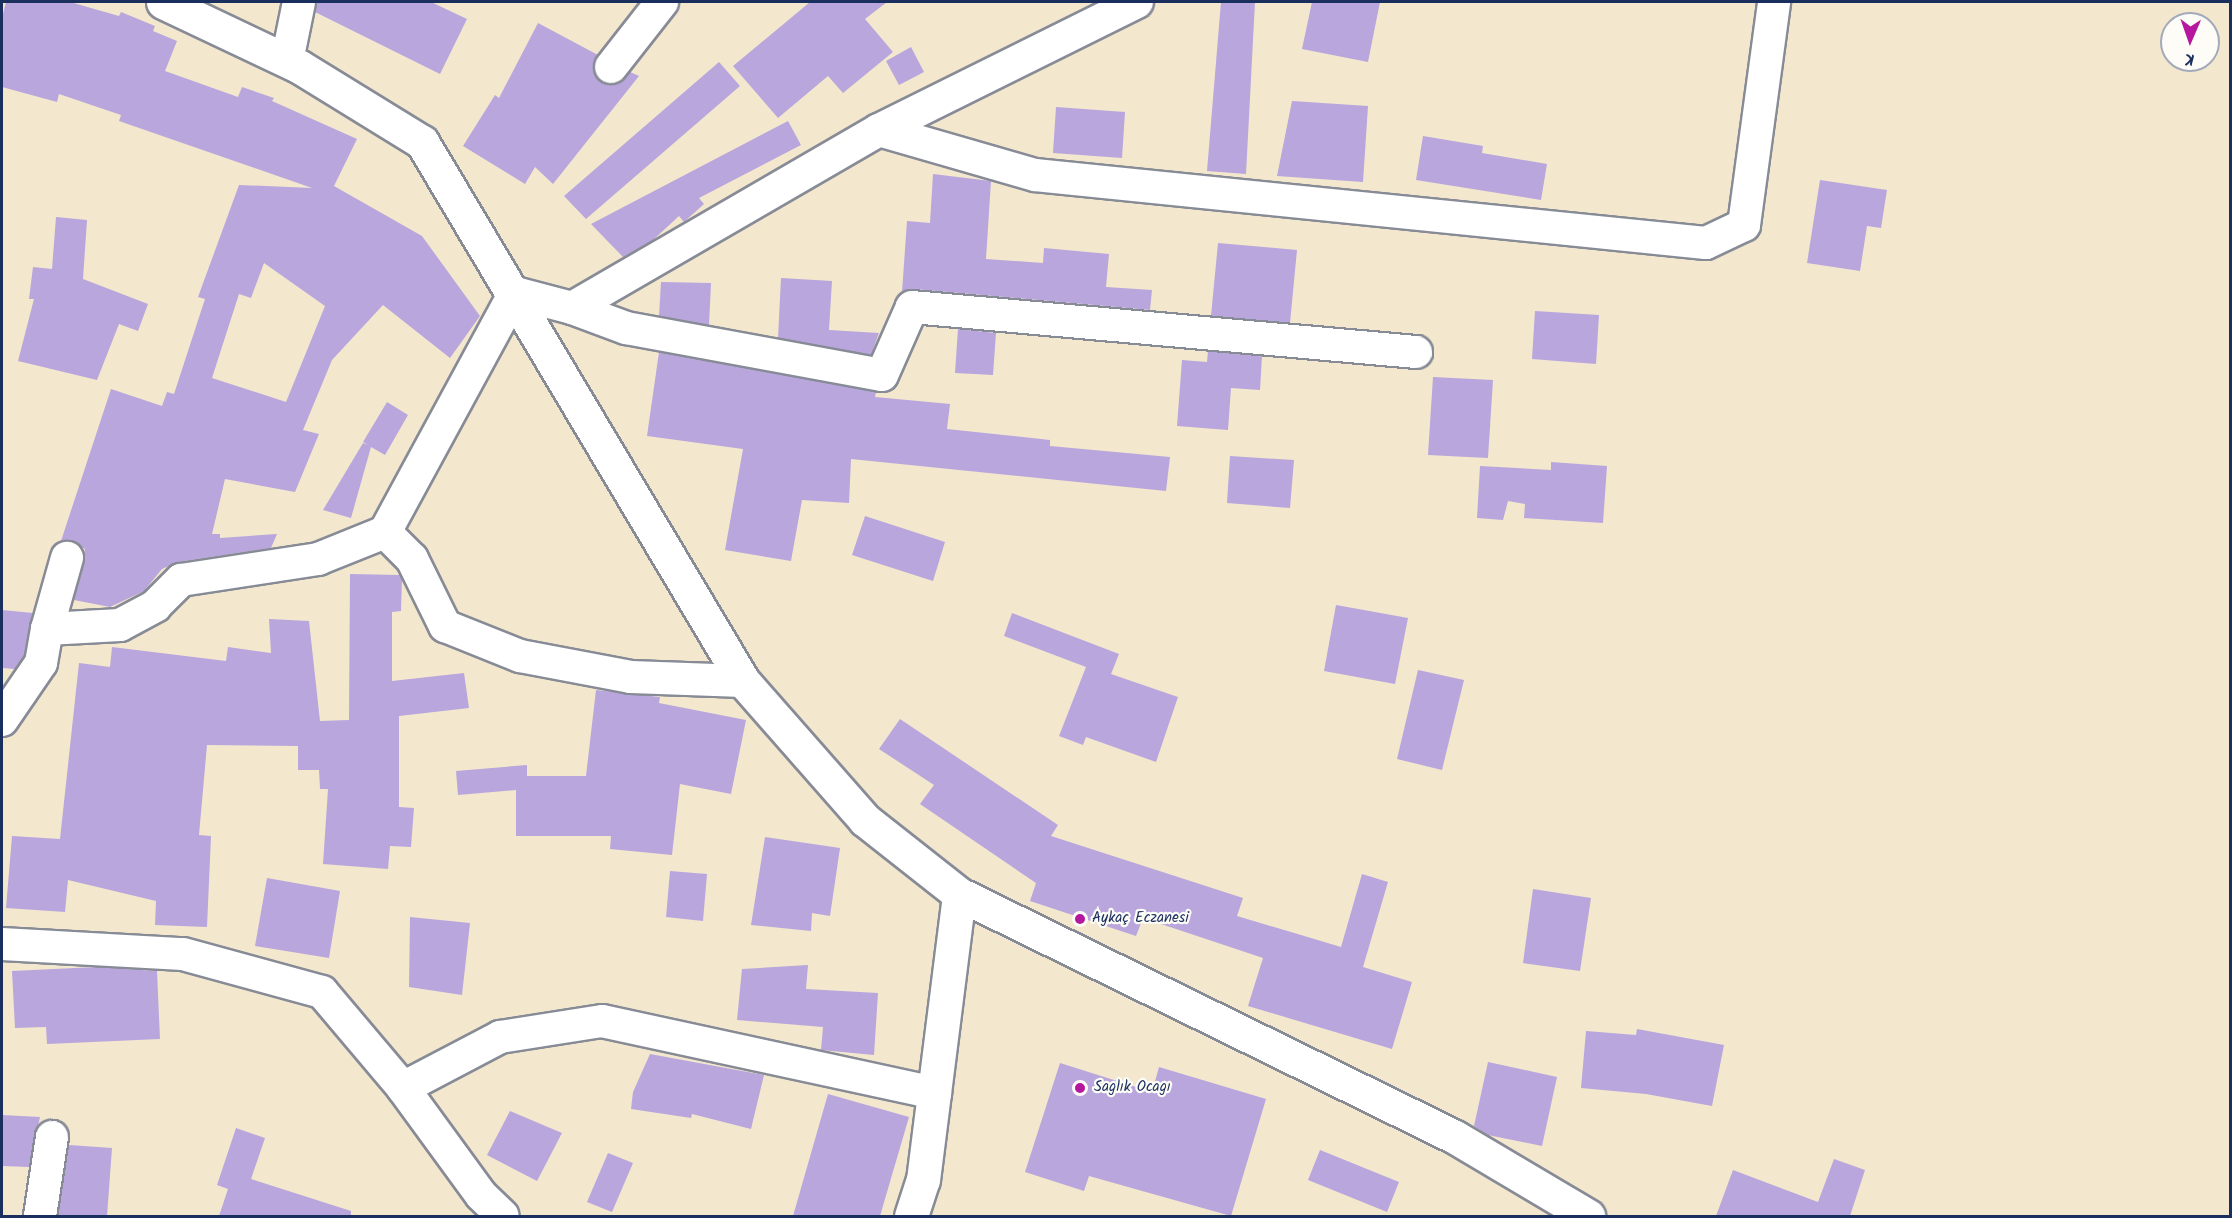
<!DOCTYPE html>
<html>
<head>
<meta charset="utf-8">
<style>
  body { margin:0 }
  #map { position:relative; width:2232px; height:1218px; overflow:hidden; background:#f3e7ce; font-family:Kalam,sans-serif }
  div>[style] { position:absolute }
  .building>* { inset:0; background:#b9a6dd }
  .roads { filter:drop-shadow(2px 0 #878b96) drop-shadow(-2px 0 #878b96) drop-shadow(0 2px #878b96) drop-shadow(0 -2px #878b96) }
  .minor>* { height:32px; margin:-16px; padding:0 16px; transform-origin:16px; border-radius:16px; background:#fff }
  .tertiary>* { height:33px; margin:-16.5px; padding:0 16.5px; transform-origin:16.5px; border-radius:16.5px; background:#fff }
  .dots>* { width:16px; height:16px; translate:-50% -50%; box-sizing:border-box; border:3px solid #fdfcf7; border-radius:50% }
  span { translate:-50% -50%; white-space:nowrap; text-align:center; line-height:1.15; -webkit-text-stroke:4.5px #fdfcf7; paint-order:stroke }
  .poi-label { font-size:15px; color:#1b2f5e }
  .left { translate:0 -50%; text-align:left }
  .frame { position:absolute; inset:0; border:3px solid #1b2f5e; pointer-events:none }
  .north { position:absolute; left:2160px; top:12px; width:60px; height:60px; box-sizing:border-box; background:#fdfcf7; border:2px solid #a3aaba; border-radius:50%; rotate:182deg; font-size:16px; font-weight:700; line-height:24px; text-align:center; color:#1b2f5e }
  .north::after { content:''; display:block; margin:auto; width:21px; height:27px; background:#b5179e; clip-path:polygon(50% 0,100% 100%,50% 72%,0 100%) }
</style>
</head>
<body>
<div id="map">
  <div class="building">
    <i style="clip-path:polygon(evenodd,6px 2px,70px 2px,119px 16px,121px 12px,155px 26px,153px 31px,177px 41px,165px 71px,238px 97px,242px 87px,274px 98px,272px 101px,357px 139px,334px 186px,422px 236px,480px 316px,450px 358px,383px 305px,332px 360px,303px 430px,319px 434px,295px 492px,225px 479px,212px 534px,220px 534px,220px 538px,277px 534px,271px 548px,178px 562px,162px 569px,144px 591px,110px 607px,74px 600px,85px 549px,72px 541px,61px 541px,111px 389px,162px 406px,167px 392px,174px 394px,205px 299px,198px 297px,239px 185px,312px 188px,119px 121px,121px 115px,59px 94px,57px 102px,2px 87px,2px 18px,6px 2px,264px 263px,325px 306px,286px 402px,212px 378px,239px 294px,251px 298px,264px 263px)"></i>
    <i style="clip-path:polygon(316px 2px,431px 2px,467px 19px,440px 74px,315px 12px)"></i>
    <i style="clip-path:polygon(810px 2px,887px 2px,865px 19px,893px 52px,843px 93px,828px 76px,778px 118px,733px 66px)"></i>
    <i style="clip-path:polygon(1221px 2px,1255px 2px,1246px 174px,1207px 171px)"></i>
    <i style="clip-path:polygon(1312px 2px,1380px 2px,1368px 62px,1302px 49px)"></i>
    <i style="clip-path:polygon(538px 23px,598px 55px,593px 65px,600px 81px,617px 84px,630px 72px,639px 76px,553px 184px,535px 167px,525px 184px,463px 146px,495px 95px,499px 98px)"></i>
    <i style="clip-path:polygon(911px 47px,924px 72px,899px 85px,886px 61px)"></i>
    <i style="clip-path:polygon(719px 62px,740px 86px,586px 219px,564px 196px)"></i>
    <i style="clip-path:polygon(1292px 101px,1368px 106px,1363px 182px,1277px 176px)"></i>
    <i style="clip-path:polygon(1056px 107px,1125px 112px,1122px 158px,1053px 153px)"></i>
    <i style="clip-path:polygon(788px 121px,801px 145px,699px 198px,704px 204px,684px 222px,679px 216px,653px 240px,623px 257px,591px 224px)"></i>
    <i style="clip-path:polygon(1423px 136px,1483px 146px,1482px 153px,1547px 164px,1541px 200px,1416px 180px)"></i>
    <i style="clip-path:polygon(933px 174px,991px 181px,986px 259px,1043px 263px,1044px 248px,1109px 254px,1106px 287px,1152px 290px,1150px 310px,914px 289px,902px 292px,907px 221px,930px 223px)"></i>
    <i style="clip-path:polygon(1820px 180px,1887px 190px,1881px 228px,1867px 226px,1860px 271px,1807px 263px)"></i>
    <i style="clip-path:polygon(56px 217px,87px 220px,83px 279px,148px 304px,138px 331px,119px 324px,97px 380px,18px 361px,34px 299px,29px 299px,33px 267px,52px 269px)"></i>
    <i style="clip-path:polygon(1218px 243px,1297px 250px,1290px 323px,1211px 316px)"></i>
    <i style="clip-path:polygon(781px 278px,832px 281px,829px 330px,879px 333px,871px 355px,778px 338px)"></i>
    <i style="clip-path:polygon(661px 282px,711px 283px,709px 325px,659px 316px)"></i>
    <i style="clip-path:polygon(1535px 311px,1599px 315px,1596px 364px,1532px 359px)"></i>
    <i style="clip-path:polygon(958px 329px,996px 333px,993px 375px,955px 373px)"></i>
    <i style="clip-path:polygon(1208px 351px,1262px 356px,1260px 390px,1231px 388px,1228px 430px,1177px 426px,1182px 360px,1207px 362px)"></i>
    <i style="clip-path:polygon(659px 352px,876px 392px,875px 397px,950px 404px,947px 429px,1050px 440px,1050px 446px,1170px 457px,1166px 491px,851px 459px,849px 503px,802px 500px,791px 561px,725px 550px,743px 449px,647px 436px)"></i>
    <i style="clip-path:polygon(1433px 377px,1493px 380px,1488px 458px,1428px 455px)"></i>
    <i style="clip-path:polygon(387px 402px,408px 415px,385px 455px,371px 447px,351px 518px,323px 510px,363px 443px,368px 445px,363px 442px)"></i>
    <i style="clip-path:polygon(1230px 456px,1294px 460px,1290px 508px,1227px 503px)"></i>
    <i style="clip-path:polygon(1551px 462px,1607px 466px,1603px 523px,1524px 518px,1525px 504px,1508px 501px,1503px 520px,1477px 518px,1480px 466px,1551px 470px)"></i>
    <i style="clip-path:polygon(865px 516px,945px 542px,933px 581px,852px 555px)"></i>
    <i style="clip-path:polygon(350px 574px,400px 575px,402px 579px,401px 611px,392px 612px,392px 681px,464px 673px,469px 708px,399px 716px,399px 807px,414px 808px,411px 847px,390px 846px,388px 869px,323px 864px,328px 789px,320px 789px,319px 770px,298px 770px,298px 746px,207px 745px,199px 835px,211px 836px,207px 927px,155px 925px,156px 901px,68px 880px,65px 912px,6px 908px,12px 836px,60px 839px,79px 663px,110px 667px,112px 647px,226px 661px,228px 647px,271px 653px,269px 619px,309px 621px,320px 721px,349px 720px)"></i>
    <i style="clip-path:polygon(1336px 605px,1408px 618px,1395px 684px,1324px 671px)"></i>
    <i style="clip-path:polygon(2px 610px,33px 613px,24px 656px,15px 669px,2px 668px)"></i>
    <i style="clip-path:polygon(1012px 613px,1119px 654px,1111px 674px,1178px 697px,1156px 762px,1086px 737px,1083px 745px,1059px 736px,1086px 667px,1004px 636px)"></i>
    <i style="clip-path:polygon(1418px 670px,1464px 680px,1442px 770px,1397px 759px)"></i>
    <i style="clip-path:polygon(596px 690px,660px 697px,659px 703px,746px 720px,731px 794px,680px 784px,672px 855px,610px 849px,611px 836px,516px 836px,516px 790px,458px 795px,456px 771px,527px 765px,527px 776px,586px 776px)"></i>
    <i style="clip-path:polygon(900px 719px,1058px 825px,1051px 836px,1243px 898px,1237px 916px,1341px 947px,1362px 874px,1388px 882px,1363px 967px,1412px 982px,1392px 1049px,1248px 1006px,1263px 958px,1143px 918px,1136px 936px,1030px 901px,1036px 883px,920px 804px,934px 785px,879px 749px)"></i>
    <i style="clip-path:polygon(765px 837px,840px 848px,830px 916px,812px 913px,811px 931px,751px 925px)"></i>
    <i style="clip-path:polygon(670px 871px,707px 874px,703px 921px,666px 917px)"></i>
    <i style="clip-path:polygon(267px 878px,340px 891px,329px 958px,255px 946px)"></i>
    <i style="clip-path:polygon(1533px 889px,1591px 898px,1580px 971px,1523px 963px)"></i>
    <i style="clip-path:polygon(410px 917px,470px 923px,462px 995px,409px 987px)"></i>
    <i style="clip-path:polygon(808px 965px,806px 989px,878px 993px,874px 1055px,821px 1050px,823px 1027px,737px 1020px,742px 969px)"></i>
    <i style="clip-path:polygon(96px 967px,157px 971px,160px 1039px,47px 1044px,46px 1027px,15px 1028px,12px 971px)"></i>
    <i style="clip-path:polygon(1637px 1029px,1724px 1045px,1712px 1106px,1646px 1094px,1581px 1088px,1586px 1031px,1636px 1035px)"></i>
    <i style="clip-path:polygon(650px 1054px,764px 1075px,751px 1129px,692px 1114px,691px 1118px,631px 1109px,633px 1092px)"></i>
    <i style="clip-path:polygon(1488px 1062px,1557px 1077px,1542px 1146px,1488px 1135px,1474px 1126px)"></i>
    <i style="clip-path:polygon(1060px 1063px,1152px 1092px,1159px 1067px,1266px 1099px,1231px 1216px,1089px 1176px,1084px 1191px,1025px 1172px)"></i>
    <i style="clip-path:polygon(828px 1094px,909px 1117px,880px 1216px,793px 1216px)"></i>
    <i style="clip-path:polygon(510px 1111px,562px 1133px,537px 1181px,487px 1155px)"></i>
    <i style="clip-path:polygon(2px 1115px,40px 1117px,29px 1167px,2px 1166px)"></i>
    <i style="clip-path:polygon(236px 1128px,265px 1138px,251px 1179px,351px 1211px,351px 1216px,219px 1216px,228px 1189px,217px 1185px)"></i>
    <i style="clip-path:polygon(69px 1145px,112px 1148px,107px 1216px,58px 1216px)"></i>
    <i style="clip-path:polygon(1320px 1150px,1399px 1182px,1387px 1212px,1308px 1180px)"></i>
    <i style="clip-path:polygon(608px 1153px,633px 1163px,612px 1212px,587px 1202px)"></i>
    <i style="clip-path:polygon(1834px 1159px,1865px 1170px,1850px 1216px,1716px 1216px,1733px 1170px,1818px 1202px)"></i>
  </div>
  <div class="roads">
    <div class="minor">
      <i style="left:287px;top:61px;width:60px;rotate:-78.5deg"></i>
      <i style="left:611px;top:67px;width:83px;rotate:-51.9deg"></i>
      <i style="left:879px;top:130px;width:162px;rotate:16.1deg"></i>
      <i style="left:1035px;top:175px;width:674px;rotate:5.79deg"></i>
      <i style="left:1706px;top:243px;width:42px;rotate:-25.3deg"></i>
      <i style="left:1744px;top:225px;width:225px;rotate:-82.3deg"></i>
      <i style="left:572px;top:308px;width:58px;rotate:20.3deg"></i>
      <i style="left:626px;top:328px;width:260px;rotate:10.4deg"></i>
      <i style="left:882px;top:375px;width:74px;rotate:-66.2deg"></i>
      <i style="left:912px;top:307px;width:506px;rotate:5.1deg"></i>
      <i style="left:385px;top:532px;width:38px;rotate:45deg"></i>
      <i style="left:412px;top:559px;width:75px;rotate:63.8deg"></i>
      <i style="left:445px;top:626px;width:81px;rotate:21.8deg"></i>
      <i style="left:520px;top:656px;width:113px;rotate:10.7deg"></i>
      <i style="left:631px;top:677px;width:112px;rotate:2deg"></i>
      <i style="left:47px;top:629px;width:74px;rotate:-74.3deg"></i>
      <i style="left:2px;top:720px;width:69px;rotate:-55.6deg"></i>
      <i style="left:41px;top:663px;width:35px;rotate:-80deg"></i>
      <i style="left:47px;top:629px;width:73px;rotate:-3.1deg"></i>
      <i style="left:120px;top:625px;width:40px;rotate:-28deg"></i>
      <i style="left:155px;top:606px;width:37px;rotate:-45deg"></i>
      <i style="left:181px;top:580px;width:139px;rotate:-8.7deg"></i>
      <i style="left:318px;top:559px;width:72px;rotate:-21.9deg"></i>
      <i style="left:385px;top:532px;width:272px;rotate:-61.5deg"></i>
      <i style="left:515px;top:293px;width:59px;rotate:14.7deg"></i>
      <i style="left:572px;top:308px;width:355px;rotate:-30.1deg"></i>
      <i style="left:879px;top:130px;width:288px;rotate:-26.4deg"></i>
      <i style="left:2px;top:944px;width:181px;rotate:3.2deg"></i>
      <i style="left:183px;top:954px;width:144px;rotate:15.3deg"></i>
      <i style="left:322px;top:992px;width:126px;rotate:49.8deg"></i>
      <i style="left:403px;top:1088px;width:132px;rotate:53.9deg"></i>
      <i style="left:481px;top:1195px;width:30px;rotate:44deg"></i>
      <i style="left:403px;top:1088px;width:110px;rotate:-27.7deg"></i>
      <i style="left:500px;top:1037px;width:103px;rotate:-8.9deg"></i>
      <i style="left:602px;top:1021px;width:341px;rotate:12.2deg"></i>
      <i style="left:40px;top:1216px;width:80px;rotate:-81.4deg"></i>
    </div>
    <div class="tertiary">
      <i style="left:163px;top:2px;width:152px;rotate:25.4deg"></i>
      <i style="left:300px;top:67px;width:143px;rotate:31.6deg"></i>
      <i style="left:422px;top:142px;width:627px;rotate:59.22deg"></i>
      <i style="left:743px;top:681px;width:185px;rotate:48.7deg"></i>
      <i style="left:865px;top:820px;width:120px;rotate:38.2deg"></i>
      <i style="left:959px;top:894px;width:552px;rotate:26.1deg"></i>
      <i style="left:1455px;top:1137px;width:155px;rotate:30.7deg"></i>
      <i style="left:911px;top:1216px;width:38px;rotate:-72deg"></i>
      <i style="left:923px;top:1180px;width:288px;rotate:-82.8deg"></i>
    </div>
  </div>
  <div class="dots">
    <i style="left:1080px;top:919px;background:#b5179e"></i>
    <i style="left:1080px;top:1088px;background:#b5179e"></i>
  </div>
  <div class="poi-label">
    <span class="left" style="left:1092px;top:919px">Aykaç Eczanesi</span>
    <span class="left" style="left:1094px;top:1088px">Saglık Ocagı</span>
  </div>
  <div class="frame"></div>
  <div class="north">K</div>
</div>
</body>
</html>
